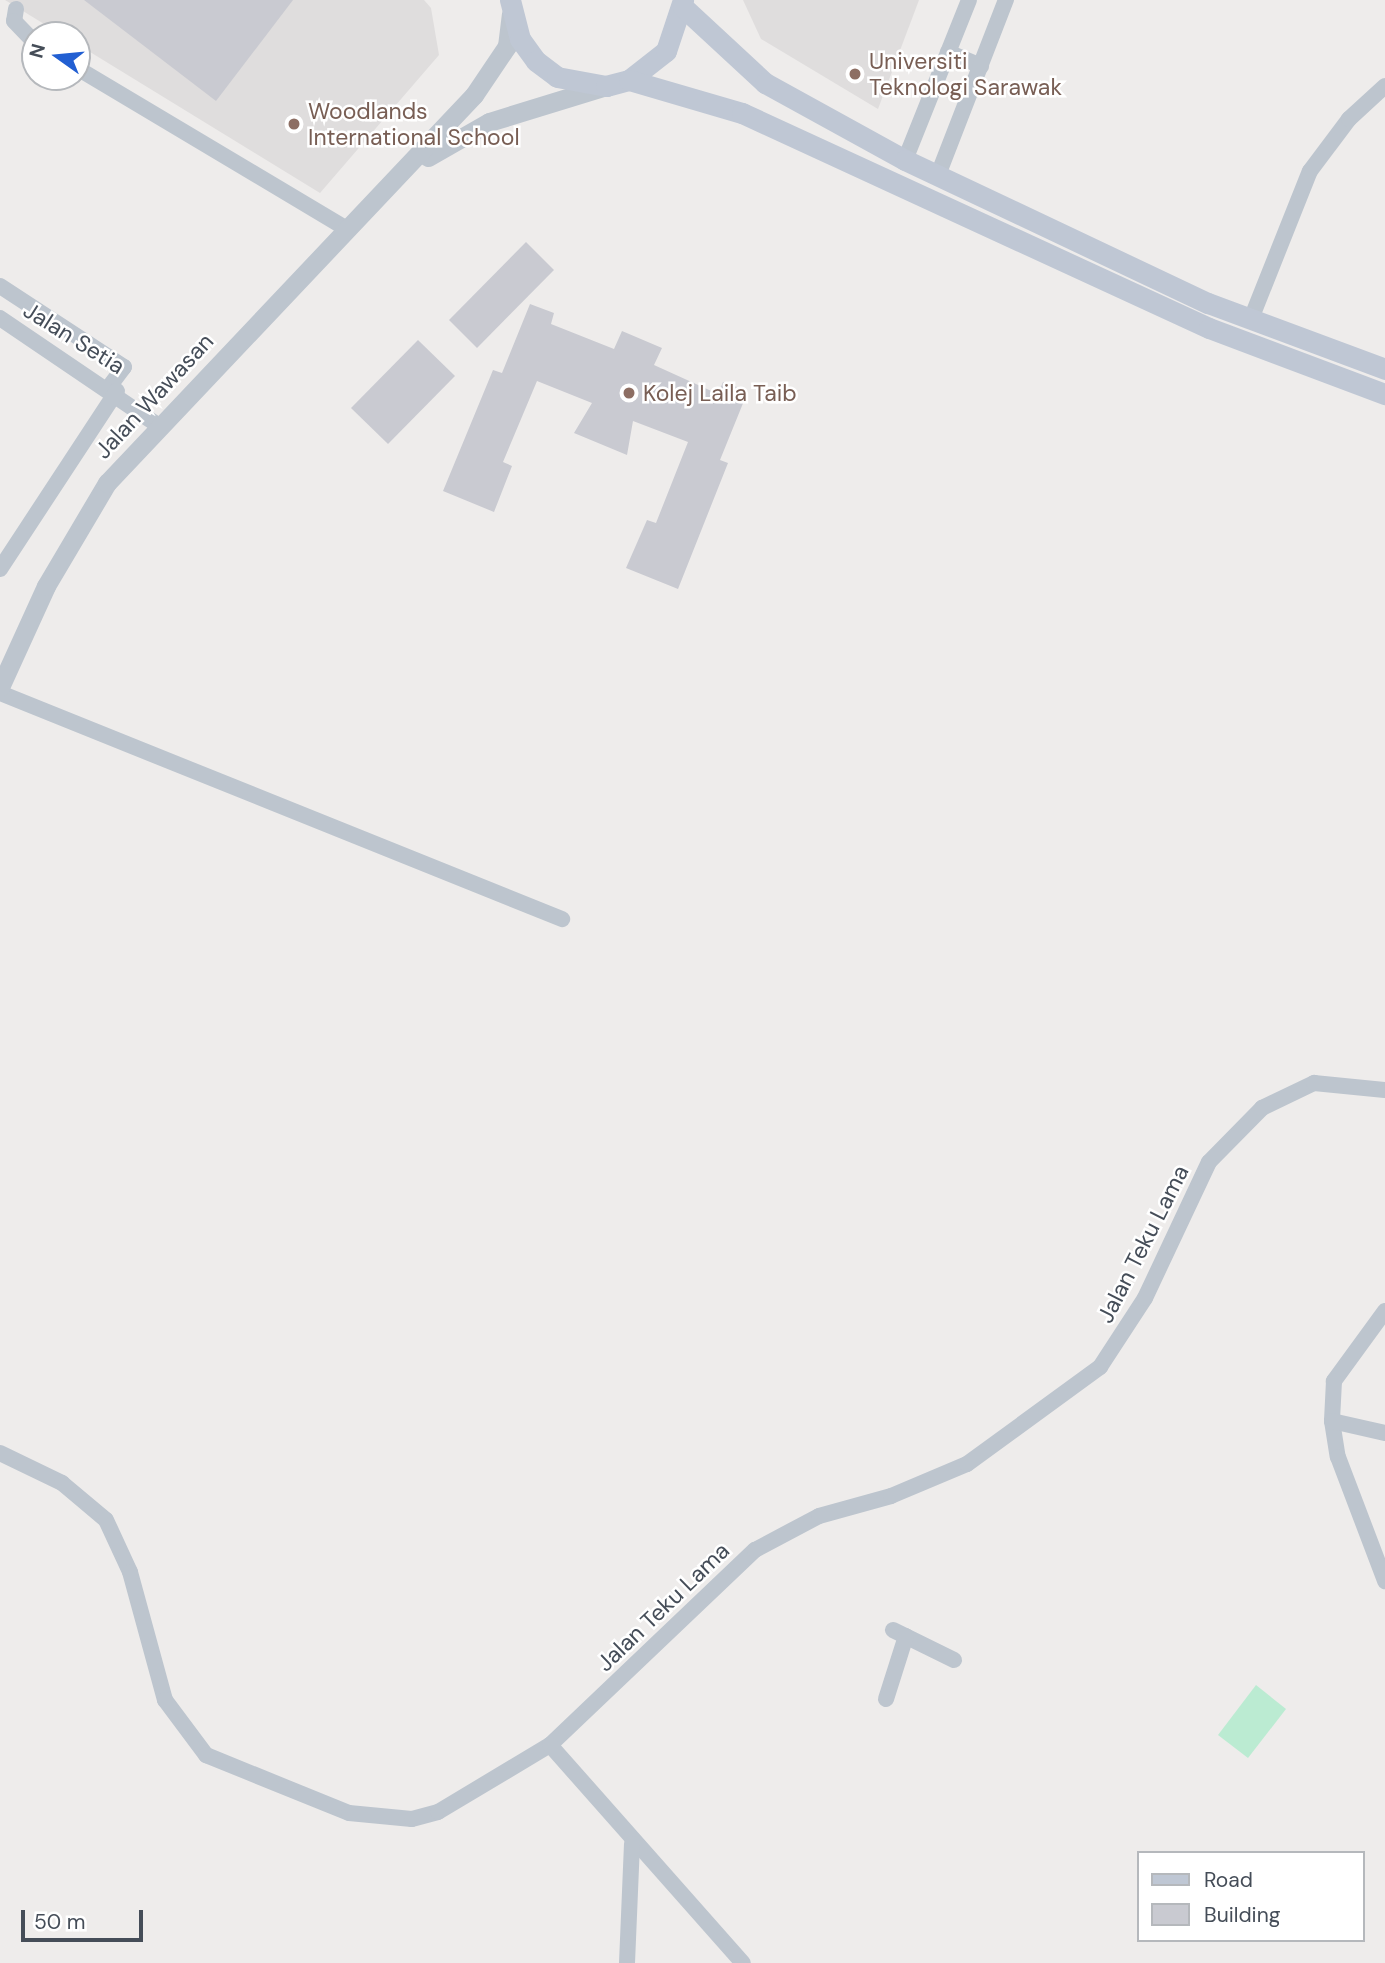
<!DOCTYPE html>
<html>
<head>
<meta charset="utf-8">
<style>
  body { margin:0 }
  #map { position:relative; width:1385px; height:1963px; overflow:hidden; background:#eeeceb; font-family:"DM Sans",sans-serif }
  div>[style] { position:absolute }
  .education>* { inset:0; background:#dfdddd }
  .green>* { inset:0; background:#bbebd2 }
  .building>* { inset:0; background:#c9cad1 }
  .minor>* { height:16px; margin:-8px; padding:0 8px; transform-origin:8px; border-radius:8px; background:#bdc5ce }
  .tertiary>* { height:19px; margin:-9.5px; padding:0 9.5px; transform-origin:9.5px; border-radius:9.5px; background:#bdc5ce }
  .secondary>* { height:21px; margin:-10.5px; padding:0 10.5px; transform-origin:10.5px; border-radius:10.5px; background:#bfc7d4 }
  .dots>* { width:19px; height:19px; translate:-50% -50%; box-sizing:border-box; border:4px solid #fff; border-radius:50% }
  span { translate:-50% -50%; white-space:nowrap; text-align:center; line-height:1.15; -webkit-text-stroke:5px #fff; paint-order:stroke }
  .education-label { font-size:23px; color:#785e54 }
  .left { translate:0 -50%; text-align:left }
  .street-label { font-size:23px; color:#454d58 }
  .legend { position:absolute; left:1137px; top:1851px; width:228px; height:91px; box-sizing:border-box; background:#fff; border:2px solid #b5b8bc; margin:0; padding:9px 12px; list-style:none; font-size:21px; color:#454d58 }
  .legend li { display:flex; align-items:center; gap:14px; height:35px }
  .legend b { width:35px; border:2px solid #b5b8bc }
  .north { position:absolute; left:21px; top:21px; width:70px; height:70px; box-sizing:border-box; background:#fff; border:2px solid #b5b8bc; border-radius:50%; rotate:285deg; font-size:19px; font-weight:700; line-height:28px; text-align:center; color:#454d58 }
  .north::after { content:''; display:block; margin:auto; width:24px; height:32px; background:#225fd2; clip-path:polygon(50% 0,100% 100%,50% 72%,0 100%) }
  .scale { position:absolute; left:21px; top:1910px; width:122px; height:32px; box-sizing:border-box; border:4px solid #454d58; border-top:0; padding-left:9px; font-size:21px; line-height:24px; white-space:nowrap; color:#454d58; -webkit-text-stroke:5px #fff; paint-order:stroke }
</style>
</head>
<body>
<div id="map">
  <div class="education">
    <i style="clip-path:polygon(5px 0,424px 0,431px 8px,439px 55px,320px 193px,77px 44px,77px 35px,62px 35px)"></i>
    <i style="clip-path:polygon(743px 0,919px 0,878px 109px,761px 39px)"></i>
  </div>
  <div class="green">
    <i style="clip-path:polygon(1256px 1685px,1286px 1709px,1248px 1758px,1218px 1735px)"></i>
  </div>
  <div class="building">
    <i style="clip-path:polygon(84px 0,293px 0,216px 101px)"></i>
    <i style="clip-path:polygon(526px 242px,554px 270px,477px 348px,449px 320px)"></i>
    <i style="clip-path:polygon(530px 304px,554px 313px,551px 324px,614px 349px,622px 331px,662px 348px,654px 365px,718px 394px,723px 382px,748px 391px,720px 460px,728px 463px,678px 589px,626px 568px,647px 520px,656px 523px,688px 442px,633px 421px,627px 455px,574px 433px,592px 403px,537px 381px,503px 462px,512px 466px,494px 512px,443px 491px,493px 370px,502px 373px)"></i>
    <i style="clip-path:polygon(418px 340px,455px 376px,388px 444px,351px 408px)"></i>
  </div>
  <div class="minor">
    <i style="left:16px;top:9px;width:12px;rotate:99deg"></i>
    <i style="left:14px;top:21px;width:30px;rotate:46deg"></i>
    <i style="left:948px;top:52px;width:36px;rotate:23deg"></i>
    <i style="left:77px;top:68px;width:314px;rotate:30.8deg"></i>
    <i style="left:905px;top:160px;width:172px;rotate:-68.2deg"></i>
    <i style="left:938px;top:175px;width:188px;rotate:-68.8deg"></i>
    <i style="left:0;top:286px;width:148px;rotate:33.2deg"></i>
    <i style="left:124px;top:367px;width:25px;rotate:127deg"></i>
    <i style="left:0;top:318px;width:189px;rotate:34.2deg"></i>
    <i style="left:1251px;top:319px;width:159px;rotate:-68.3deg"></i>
    <i style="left:1310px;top:171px;width:65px;rotate:-53.1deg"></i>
    <i style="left:1349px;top:119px;width:49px;rotate:-42.5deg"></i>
    <i style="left:0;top:569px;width:213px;rotate:-56.7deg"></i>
    <i style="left:0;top:693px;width:606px;rotate:21.91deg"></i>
    <i style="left:1385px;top:1311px;width:87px;rotate:126.1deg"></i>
    <i style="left:1334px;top:1381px;width:40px;rotate:92.9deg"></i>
    <i style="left:1332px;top:1421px;width:36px;rotate:81deg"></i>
    <i style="left:1338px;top:1457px;width:133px;rotate:69.2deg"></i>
    <i style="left:1332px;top:1421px;width:54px;rotate:12.8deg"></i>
    <i style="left:0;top:1453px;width:69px;rotate:25.8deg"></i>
    <i style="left:62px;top:1483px;width:57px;rotate:40.1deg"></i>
    <i style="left:106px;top:1520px;width:57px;rotate:65.2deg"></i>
    <i style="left:130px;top:1572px;width:133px;rotate:74.7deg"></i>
    <i style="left:165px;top:1700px;width:69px;rotate:53.3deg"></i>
    <i style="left:206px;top:1755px;width:154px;rotate:22.1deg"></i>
    <i style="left:349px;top:1813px;width:63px;rotate:5.4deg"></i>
    <i style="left:412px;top:1819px;width:27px;rotate:-15deg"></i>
    <i style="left:438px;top:1812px;width:131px;rotate:-30.9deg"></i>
    <i style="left:550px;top:1745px;width:283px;rotate:-43.6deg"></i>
    <i style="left:755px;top:1550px;width:72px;rotate:-28deg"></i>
    <i style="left:819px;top:1516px;width:75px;rotate:-15.5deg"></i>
    <i style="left:891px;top:1496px;width:82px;rotate:-22.8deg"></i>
    <i style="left:967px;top:1464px;width:165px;rotate:-36.1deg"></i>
    <i style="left:1100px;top:1367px;width:82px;rotate:-56.9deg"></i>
    <i style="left:1145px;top:1298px;width:150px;rotate:-64.8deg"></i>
    <i style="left:1209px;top:1162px;width:76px;rotate:-45.5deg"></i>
    <i style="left:1262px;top:1108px;width:58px;rotate:-25.7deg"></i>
    <i style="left:1314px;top:1083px;width:71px;rotate:5.6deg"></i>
    <i style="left:893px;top:1630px;width:68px;rotate:26.2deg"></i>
    <i style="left:886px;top:1699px;width:66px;rotate:-72.4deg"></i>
    <i style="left:550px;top:1745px;width:291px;rotate:48.5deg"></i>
    <i style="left:627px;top:1963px;width:119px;rotate:-87.6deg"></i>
  </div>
  <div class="tertiary">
    <i style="left:428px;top:157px;width:70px;rotate:-29.8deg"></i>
    <i style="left:489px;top:122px;width:122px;rotate:-17.1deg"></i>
    <i style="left:0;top:687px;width:111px;rotate:-65.5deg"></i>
    <i style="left:46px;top:586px;width:120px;rotate:-59.4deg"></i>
    <i style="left:107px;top:483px;width:534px;rotate:-46.59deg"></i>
    <i style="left:474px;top:95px;width:59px;rotate:-56deg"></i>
    <i style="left:507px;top:46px;width:32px;rotate:-83deg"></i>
  </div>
  <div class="secondary">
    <i style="left:510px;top:0;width:40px;rotate:75.6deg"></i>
    <i style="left:520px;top:39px;width:27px;rotate:54deg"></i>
    <i style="left:536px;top:61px;width:26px;rotate:37deg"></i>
    <i style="left:557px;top:77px;width:50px;rotate:10.4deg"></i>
    <i style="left:606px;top:86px;width:24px;rotate:-15deg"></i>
    <i style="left:629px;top:80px;width:47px;rotate:-38.1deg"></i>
    <i style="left:666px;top:51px;width:54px;rotate:-71.6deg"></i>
    <i style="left:683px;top:7px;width:112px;rotate:42.8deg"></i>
    <i style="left:765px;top:83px;width:160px;rotate:28.8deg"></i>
    <i style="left:905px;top:160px;width:335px;rotate:25.3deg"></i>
    <i style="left:1208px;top:303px;width:189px;rotate:20.4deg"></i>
    <i style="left:629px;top:80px;width:118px;rotate:16.3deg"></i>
    <i style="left:742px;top:113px;width:514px;rotate:24.72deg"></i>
    <i style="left:1209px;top:328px;width:188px;rotate:20.6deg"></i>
  </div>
  <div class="dots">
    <i style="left:855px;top:74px;background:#8d6e63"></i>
    <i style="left:294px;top:124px;background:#8d6e63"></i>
    <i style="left:629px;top:393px;background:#8d6e63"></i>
  </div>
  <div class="education-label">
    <span class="left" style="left:869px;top:74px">Universiti<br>Teknologi Sarawak</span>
    <span class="left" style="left:308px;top:124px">Woodlands<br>International School</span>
    <span class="left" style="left:643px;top:393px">Kolej Laila Taib</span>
  </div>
  <div class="street-label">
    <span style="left:74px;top:338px;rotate:32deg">Jalan Setia</span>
    <span style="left:154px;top:396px;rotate:-47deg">Jalan Wawasan</span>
    <span style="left:1143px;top:1244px;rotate:-63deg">Jalan Teku Lama</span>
    <span style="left:663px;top:1607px;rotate:-44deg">Jalan Teku Lama</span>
  </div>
  <ul class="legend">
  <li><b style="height:9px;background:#bfc7d4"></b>Road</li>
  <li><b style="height:19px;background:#c9cad1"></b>Building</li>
  </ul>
  <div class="north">N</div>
  <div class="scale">50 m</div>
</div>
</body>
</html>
